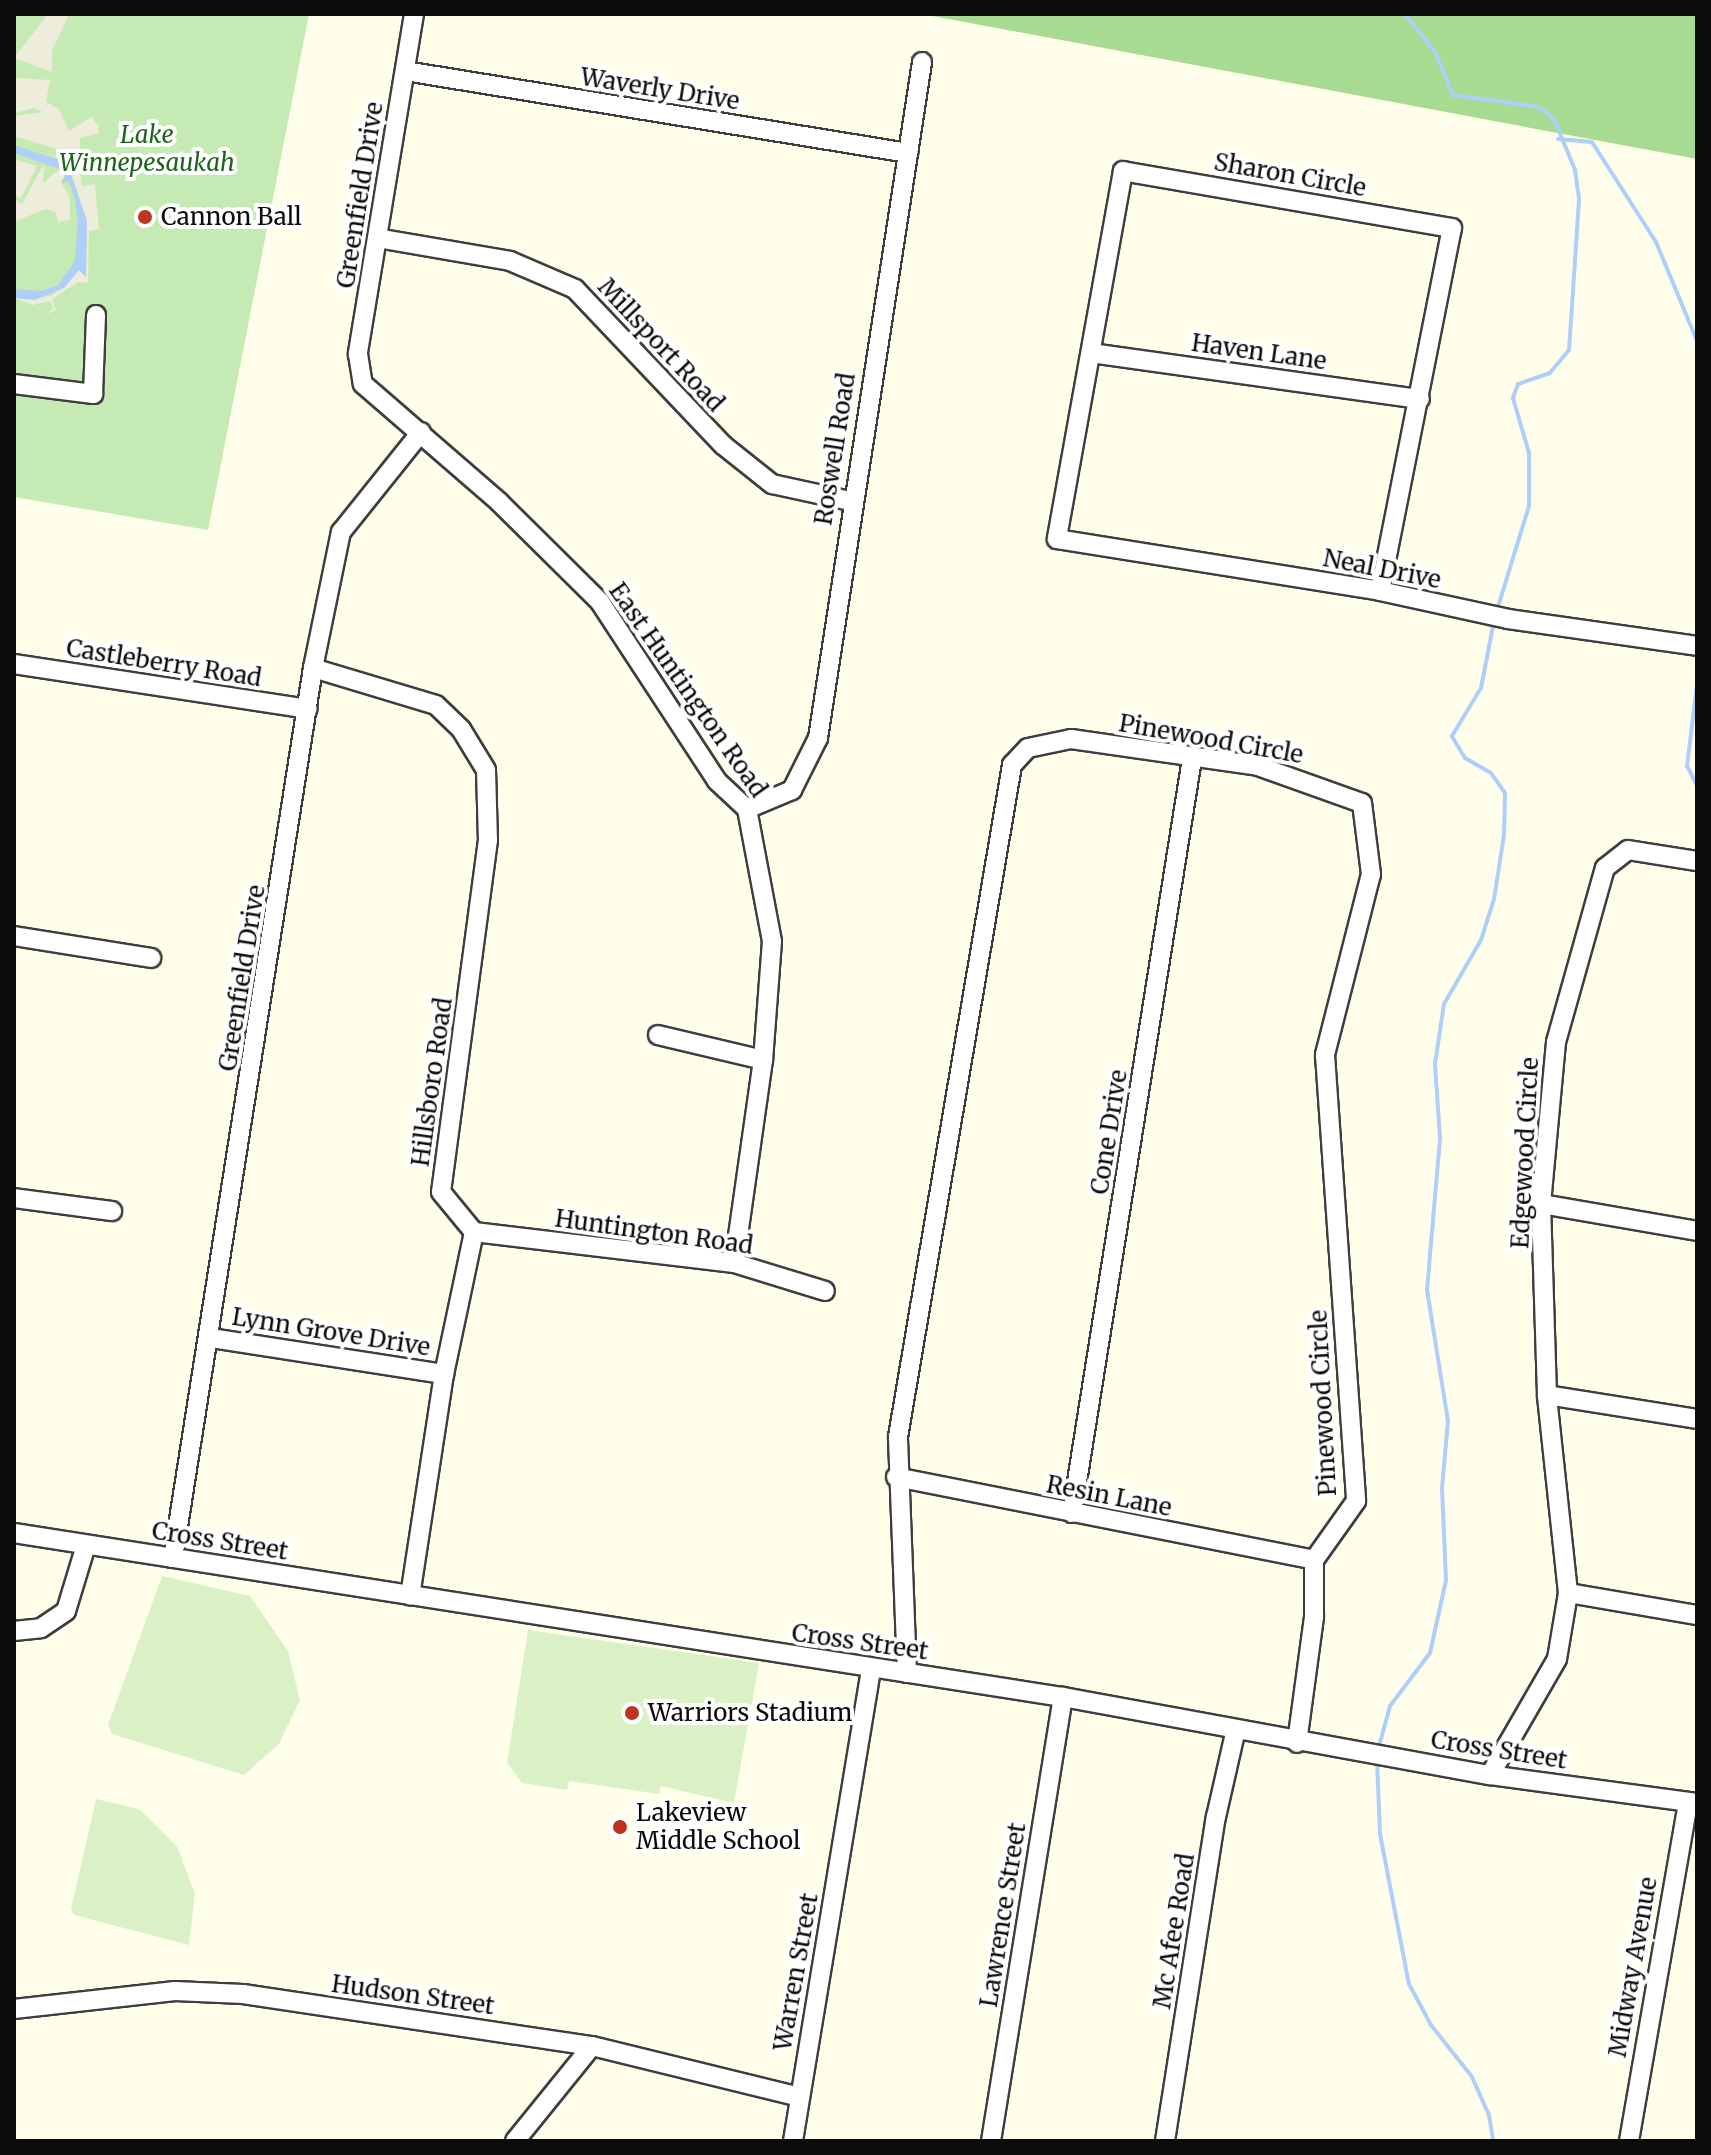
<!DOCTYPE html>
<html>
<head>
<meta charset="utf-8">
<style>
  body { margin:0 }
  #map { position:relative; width:1711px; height:2155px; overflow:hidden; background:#fffeea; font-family:Merriweather,serif }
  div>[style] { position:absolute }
  .green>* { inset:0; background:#c6eab3 }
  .forest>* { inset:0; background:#a7db92 }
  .pitch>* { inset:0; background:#daf1c5 }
  .plaza>* { inset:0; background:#eeecda }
  .water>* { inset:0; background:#aecff7 }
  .stream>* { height:4px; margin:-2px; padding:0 2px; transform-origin:2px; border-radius:2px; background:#aecff7 }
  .roads { filter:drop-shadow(2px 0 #3e3e3e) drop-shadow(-2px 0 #3e3e3e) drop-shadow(0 2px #3e3e3e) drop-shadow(0 -2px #3e3e3e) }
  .minor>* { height:18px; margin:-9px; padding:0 9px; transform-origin:9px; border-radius:9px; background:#fff }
  .dots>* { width:22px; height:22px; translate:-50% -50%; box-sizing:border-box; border:4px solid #fff; border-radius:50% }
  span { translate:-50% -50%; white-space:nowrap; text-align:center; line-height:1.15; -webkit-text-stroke:8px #fff; paint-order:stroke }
  .street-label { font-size:24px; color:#0b0b0b }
  .park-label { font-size:24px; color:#1e641b; font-style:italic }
  .poi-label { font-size:24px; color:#0b0b0b }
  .left { translate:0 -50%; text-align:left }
  .frame { position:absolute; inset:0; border:16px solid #0b0b0b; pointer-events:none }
</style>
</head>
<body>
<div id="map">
  <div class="green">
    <i style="clip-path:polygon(14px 14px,309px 14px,208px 530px,14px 497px)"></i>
  </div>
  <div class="forest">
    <i style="clip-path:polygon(922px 14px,1697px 14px,1697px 160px,1697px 159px)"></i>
  </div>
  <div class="pitch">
    <i style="clip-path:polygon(162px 1576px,250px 1596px,288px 1651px,300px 1700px,279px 1744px,244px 1775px,112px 1734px,108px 1725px)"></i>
    <i style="clip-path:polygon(528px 1630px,759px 1663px,734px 1803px,661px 1786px,659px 1794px,569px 1781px,567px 1790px,522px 1783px,507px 1763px)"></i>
    <i style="clip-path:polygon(96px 1799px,139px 1809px,177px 1846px,195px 1894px,189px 1945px,74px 1915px,71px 1909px)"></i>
  </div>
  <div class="plaza">
    <i style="clip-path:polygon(48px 14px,69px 14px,52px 51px,52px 72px,14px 58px)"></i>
    <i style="clip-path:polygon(14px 78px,50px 80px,46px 102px,59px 109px,69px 131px,91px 117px,98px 125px,99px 133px,80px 138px,80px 162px,101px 167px,80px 171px,82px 186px,95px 184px,99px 229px,89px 231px,88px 283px,78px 282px,52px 299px,56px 310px,47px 314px,53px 308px,50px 301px,33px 305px,14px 298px,52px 296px,78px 270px,86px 276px,87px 221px,64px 151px,14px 136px,14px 116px,43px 112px,34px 108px,14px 113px)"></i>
    <i style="clip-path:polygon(14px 159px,37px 166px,21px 198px,14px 195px)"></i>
    <i style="clip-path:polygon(44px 164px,43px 183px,60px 169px,66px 176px,61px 182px,70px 198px,70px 220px,58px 222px,56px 212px,45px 209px,14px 222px,14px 198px,22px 204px)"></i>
  </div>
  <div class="water">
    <i style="clip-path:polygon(14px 145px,67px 163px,87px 221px,86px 277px,79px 270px,64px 288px,35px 300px,14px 298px,14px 289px,42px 291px,58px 285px,75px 261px,78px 220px,74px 195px,69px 182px,61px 182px,65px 176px,60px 169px,14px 153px)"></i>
  </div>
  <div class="stream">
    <i style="left:1405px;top:14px;width:48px;rotate:51.7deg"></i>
    <i style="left:1435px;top:52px;width:47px;rotate:67.3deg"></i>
    <i style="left:1453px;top:95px;width:87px;rotate:7.9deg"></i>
    <i style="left:1539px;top:107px;width:19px;rotate:39deg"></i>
    <i style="left:1554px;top:119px;width:55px;rotate:67.6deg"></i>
    <i style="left:1575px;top:170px;width:30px;rotate:82deg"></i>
    <i style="left:1579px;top:200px;width:150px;rotate:93.8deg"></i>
    <i style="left:1569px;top:350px;width:30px;rotate:130deg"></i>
    <i style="left:1550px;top:373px;width:34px;rotate:161deg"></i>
    <i style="left:1518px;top:384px;width:15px;rotate:110deg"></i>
    <i style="left:1513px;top:398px;width:57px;rotate:73.8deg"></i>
    <i style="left:1529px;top:453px;width:53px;rotate:90deg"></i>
    <i style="left:1529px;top:506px;width:112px;rotate:107.1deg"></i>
    <i style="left:1558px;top:139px;width:34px;rotate:5deg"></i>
    <i style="left:1592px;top:142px;width:119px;rotate:57.4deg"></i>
    <i style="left:1656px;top:242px;width:107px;rotate:67.5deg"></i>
    <i style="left:1697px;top:685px;width:82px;rotate:97deg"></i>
    <i style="left:1687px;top:766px;width:22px;rotate:63deg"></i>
    <i style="left:1378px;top:1750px;width:46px;rotate:-74.7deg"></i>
    <i style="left:1390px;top:1706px;width:66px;rotate:-53deg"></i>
    <i style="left:1430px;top:1653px;width:75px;rotate:-77.6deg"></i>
    <i style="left:1446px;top:1580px;width:92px;rotate:-92.5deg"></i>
    <i style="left:1442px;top:1488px;width:67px;rotate:-84.9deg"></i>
    <i style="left:1448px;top:1421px;width:133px;rotate:-99.1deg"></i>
    <i style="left:1427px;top:1290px;width:153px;rotate:-85.1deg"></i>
    <i style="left:1440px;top:1138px;width:74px;rotate:-93.9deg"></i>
    <i style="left:1435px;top:1064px;width:61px;rotate:-81.5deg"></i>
    <i style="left:1444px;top:1004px;width:74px;rotate:-60deg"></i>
    <i style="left:1481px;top:940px;width:43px;rotate:-72.4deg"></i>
    <i style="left:1494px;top:899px;width:65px;rotate:-81.1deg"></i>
    <i style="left:1504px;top:835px;width:42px;rotate:-88.6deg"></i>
    <i style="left:1505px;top:793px;width:24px;rotate:-125deg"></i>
    <i style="left:1491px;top:773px;width:30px;rotate:-150deg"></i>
    <i style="left:1465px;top:758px;width:26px;rotate:-121deg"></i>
    <i style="left:1452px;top:736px;width:56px;rotate:-58.9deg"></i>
    <i style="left:1481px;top:688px;width:68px;rotate:-79deg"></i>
    <i style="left:1377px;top:1759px;width:75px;rotate:87.7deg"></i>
    <i style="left:1380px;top:1834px;width:153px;rotate:79.1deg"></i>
    <i style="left:1409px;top:1984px;width:47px;rotate:61.8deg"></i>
    <i style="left:1431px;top:2025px;width:66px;rotate:51.7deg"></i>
    <i style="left:1472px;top:2077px;width:42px;rotate:65.9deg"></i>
    <i style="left:1489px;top:2115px;width:26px;rotate:81deg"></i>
  </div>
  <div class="roads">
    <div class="minor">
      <i style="left:414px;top:14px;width:345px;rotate:99.4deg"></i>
      <i style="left:358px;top:354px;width:30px;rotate:81deg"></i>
      <i style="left:363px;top:384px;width:180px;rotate:40.9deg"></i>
      <i style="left:499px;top:502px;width:142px;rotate:44.7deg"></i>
      <i style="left:600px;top:602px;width:214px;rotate:56.8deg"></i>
      <i style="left:717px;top:781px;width:41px;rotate:43deg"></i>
      <i style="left:747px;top:809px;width:134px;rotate:79.3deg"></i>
      <i style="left:772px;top:941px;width:119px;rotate:94.3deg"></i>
      <i style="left:763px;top:1060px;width:205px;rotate:98.1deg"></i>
      <i style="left:405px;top:71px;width:510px;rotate:9.26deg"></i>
      <i style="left:377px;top:238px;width:135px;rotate:9.8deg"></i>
      <i style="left:510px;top:261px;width:71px;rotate:23.3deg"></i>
      <i style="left:575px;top:289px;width:215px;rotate:46.5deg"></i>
      <i style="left:723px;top:445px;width:63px;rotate:38.5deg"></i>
      <i style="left:772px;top:484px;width:80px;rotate:12.3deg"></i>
      <i style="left:1091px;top:353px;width:332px;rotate:8deg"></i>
      <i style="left:14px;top:384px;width:80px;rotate:7.2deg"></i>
      <i style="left:93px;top:394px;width:79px;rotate:-87.8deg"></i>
      <i style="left:1380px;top:591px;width:370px;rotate:-78.8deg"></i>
      <i style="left:1452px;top:228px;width:334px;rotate:-170.2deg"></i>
      <i style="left:1123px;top:171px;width:374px;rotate:100.2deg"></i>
      <i style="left:1057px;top:539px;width:327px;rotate:9.1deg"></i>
      <i style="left:1380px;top:591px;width:131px;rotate:12.3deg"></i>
      <i style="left:1508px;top:619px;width:191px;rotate:8.1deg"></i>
      <i style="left:14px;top:664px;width:297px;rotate:8.7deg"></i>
      <i style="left:313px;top:668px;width:128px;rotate:16.7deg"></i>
      <i style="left:436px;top:705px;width:35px;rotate:44deg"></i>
      <i style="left:461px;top:729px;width:48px;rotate:58.6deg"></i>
      <i style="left:486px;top:770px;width:70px;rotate:88.4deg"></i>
      <i style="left:488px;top:840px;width:355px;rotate:97.6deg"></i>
      <i style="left:441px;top:1192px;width:52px;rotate:50.5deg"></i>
      <i style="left:474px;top:1232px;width:145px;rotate:101.9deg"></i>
      <i style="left:444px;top:1374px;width:224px;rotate:98.7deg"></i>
      <i style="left:747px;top:809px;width:49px;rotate:-22.9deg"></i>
      <i style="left:792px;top:790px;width:58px;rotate:-63.4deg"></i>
      <i style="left:818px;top:738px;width:684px;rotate:-81.25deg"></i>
      <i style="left:14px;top:936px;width:139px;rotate:9.1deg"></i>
      <i style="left:658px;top:1035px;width:108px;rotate:13.4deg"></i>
      <i style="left:14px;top:1198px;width:99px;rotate:7.6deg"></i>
      <i style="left:1541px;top:1204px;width:158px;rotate:9.8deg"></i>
      <i style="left:474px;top:1232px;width:262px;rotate:6.8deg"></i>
      <i style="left:734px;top:1263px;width:95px;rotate:17.1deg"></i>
      <i style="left:211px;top:1338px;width:236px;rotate:8.8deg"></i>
      <i style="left:1547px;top:1395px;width:152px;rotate:9.1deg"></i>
      <i style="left:896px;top:1477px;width:426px;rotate:11.2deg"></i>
      <i style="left:1072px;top:1513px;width:763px;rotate:-80.96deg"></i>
      <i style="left:14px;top:1533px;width:1062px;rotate:8.89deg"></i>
      <i style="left:1063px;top:1697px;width:434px;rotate:10.4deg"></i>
      <i style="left:1490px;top:1775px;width:209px;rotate:7.7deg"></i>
      <i style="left:173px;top:1558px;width:901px;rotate:-81.06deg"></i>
      <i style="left:313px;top:668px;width:139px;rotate:-78.4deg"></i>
      <i style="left:341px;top:532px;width:128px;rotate:-51.3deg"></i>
      <i style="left:1568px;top:1593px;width:131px;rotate:9.7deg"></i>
      <i style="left:14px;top:1631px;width:27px;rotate:-6deg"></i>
      <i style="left:41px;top:1628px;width:30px;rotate:-34deg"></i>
      <i style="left:66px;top:1611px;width:69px;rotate:-73.1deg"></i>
      <i style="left:907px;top:1673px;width:236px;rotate:-92.2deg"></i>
      <i style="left:898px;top:1437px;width:682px;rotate:-80.37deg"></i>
      <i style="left:1012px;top:765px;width:23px;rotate:-47deg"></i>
      <i style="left:1028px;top:748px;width:44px;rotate:-11.8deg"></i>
      <i style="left:1071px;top:739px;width:189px;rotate:8.2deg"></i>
      <i style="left:1258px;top:766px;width:110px;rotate:19.6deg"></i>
      <i style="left:1362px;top:803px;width:72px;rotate:82.8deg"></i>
      <i style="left:1371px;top:874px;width:187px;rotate:104.3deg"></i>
      <i style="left:1325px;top:1055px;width:447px;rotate:86deg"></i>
      <i style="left:1356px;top:1501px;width:72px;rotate:125.4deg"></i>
      <i style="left:1314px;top:1560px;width:57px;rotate:90deg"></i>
      <i style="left:1314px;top:1617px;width:127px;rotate:97.7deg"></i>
      <i style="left:1490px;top:1775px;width:134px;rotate:-60deg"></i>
      <i style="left:1557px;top:1659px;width:67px;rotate:-80.5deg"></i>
      <i style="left:1568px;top:1593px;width:199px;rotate:-96.1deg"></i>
      <i style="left:1547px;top:1395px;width:191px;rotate:-91.8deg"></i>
      <i style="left:1541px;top:1204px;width:163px;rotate:-84.7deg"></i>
      <i style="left:1556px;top:1042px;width:181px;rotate:-74.3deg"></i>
      <i style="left:1605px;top:868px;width:29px;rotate:-38deg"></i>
      <i style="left:1628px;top:850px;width:70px;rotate:9.1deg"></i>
      <i style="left:14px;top:2009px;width:162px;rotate:-6.4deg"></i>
      <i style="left:175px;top:1991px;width:68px;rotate:2.5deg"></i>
      <i style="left:243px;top:1994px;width:353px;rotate:8.5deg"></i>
      <i style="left:592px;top:2046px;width:213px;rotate:13.8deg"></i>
      <i style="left:515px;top:2141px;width:122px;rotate:-51deg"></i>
      <i style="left:793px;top:2141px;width:478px;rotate:-80.6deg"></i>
      <i style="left:991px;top:2141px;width:450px;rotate:-80.8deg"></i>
      <i style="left:1165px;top:2141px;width:328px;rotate:-81.1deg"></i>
      <i style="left:1216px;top:1817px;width:90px;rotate:-77.2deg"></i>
      <i style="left:1629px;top:2141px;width:344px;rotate:-80.1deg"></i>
    </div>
  </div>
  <div class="dots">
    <i style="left:145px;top:217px;background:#be3421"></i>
    <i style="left:632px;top:1713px;background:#be3421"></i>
    <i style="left:620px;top:1827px;background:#be3421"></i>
  </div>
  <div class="street-label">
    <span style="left:660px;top:89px;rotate:9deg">Waverly Drive</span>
    <span style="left:1290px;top:175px;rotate:10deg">Sharon Circle</span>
    <span style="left:360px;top:195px;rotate:-81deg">Greenfield Drive</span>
    <span style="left:661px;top:345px;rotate:47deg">Millsport Road</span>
    <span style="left:1259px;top:352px;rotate:8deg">Haven Lane</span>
    <span style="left:835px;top:449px;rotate:-81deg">Roswell Road</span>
    <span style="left:1382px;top:569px;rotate:11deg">Neal Drive</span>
    <span style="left:164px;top:663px;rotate:9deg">Castleberry Road</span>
    <span style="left:688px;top:690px;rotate:55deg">East Huntington Road</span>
    <span style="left:1211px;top:739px;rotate:10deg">Pinewood Circle</span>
    <span style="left:242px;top:978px;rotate:-81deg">Greenfield Drive</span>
    <span style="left:432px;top:1082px;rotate:-82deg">Hillsboro Road</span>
    <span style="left:1109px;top:1132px;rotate:-81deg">Cone Drive</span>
    <span style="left:1525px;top:1153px;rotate:-87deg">Edgewood Circle</span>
    <span style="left:654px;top:1232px;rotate:8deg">Huntington Road</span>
    <span style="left:331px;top:1332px;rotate:9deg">Lynn Grove Drive</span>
    <span style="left:1323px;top:1403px;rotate:-93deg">Pinewood Circle</span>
    <span style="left:1109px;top:1496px;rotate:11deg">Resin Lane</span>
    <span style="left:220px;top:1541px;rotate:9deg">Cross Street</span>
    <span style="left:860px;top:1642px;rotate:8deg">Cross Street</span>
    <span style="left:1499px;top:1750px;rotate:9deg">Cross Street</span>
    <span style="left:1003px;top:1915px;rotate:-81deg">Lawrence Street</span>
    <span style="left:1174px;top:1931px;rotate:-81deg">Mc Afee Road</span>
    <span style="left:1633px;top:1967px;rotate:-80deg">Midway Avenue</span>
    <span style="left:796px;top:1972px;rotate:-80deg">Warren Street</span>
    <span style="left:413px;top:1995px;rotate:8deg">Hudson Street</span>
  </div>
  <div class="park-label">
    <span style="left:147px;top:149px">Lake<br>Winnepesaukah</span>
  </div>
  <div class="poi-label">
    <span class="left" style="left:161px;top:217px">Cannon Ball</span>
    <span class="left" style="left:648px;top:1713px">Warriors Stadium</span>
    <span class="left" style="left:636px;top:1827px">Lakeview<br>Middle School</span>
  </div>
  <div class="frame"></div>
</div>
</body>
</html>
